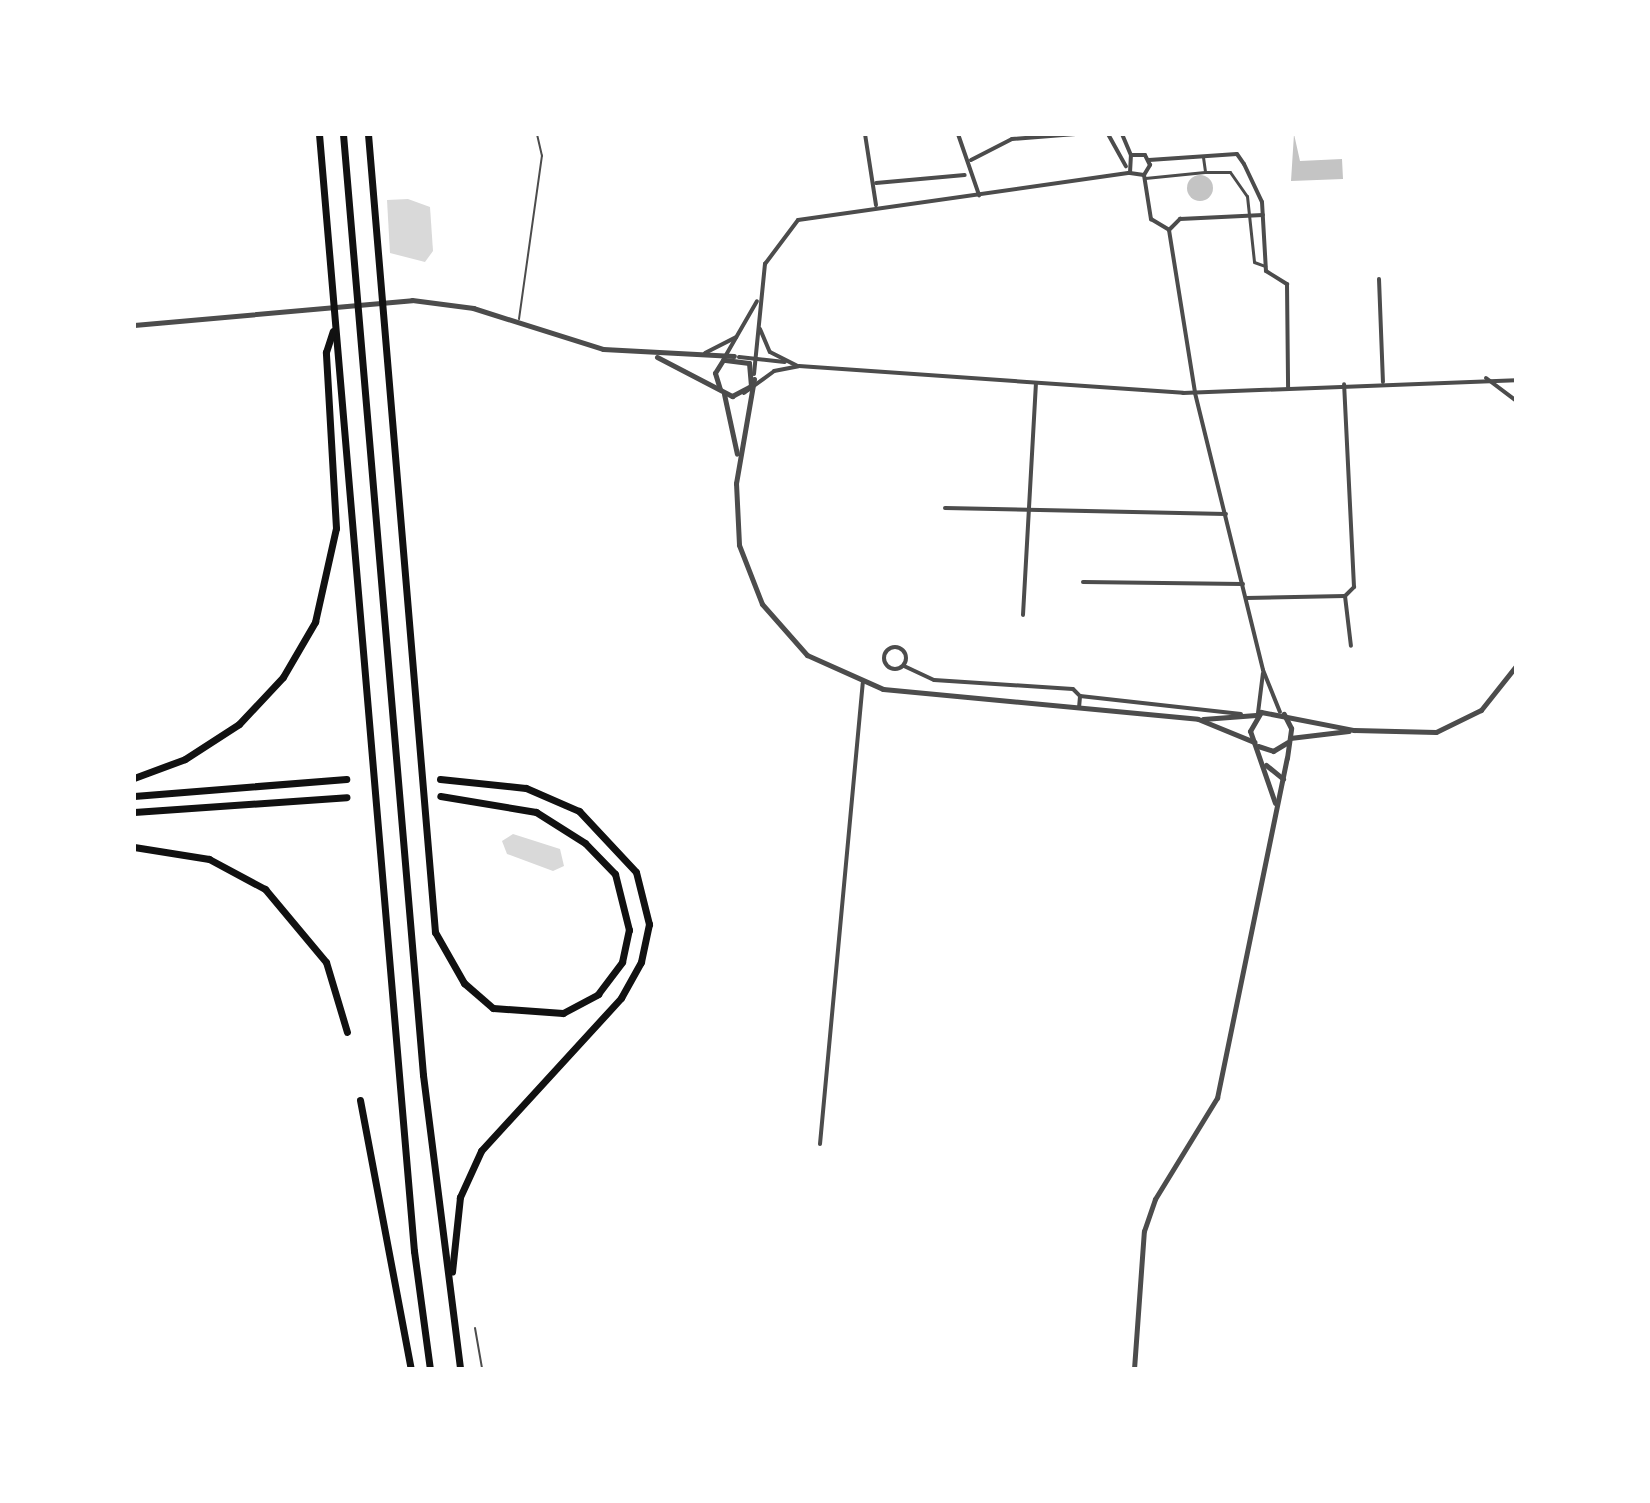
<!DOCTYPE html>
<html>
<head>
<meta charset="utf-8">
<style>
  body { margin:0 }
  #map { position:relative; width:1650px; height:1503px; overflow:hidden; background:#fff; font-family:Helvetica,sans-serif }
  div>[style] { position:absolute }
  .water>* { inset:0; background:#d9d9d9 }
  .building>* { inset:0; background:#c4c4c4 }
  .round { border-radius:50% }
  .service>* { height:2px; margin:-1px; padding:0 1px; transform-origin:1px; border-radius:1px; background:#4c4c4c }
  .pedestrian>* { height:3px; margin:-1.5px; padding:0 1.5px; transform-origin:1.5px; border-radius:1.5px; background:#4c4c4c }
  .minor>* { height:4px; margin:-2px; padding:0 2px; transform-origin:2px; border-radius:2px; background:#4c4c4c }
  .minor>.ring { margin:-2px; padding:0; box-sizing:content-box; background:none; border:4px solid #4c4c4c; border-radius:50% }
  .tertiary>* { height:5px; margin:-2.5px; padding:0 2.5px; transform-origin:2.5px; border-radius:2.5px; background:#4c4c4c }
  .motorway>* { height:7px; margin:-3.5px; padding:0 3.5px; transform-origin:3.5px; border-radius:3.5px; background:#111 }
  span { translate:-50% -50%; white-space:nowrap; text-align:center; line-height:1.15; -webkit-text-stroke:7px #fff; paint-order:stroke }
  .frame { position:absolute; inset:0; border:136px solid #fff; pointer-events:none }
</style>
</head>
<body>
<div id="map">
  <div class="water">
    <i style="clip-path:polygon(408px 199px,430px 207px,433px 251px,425px 262px,390px 253px,387px 200px)"></i>
    <i style="clip-path:polygon(513px 834px,560px 849px,564px 866px,553px 871px,507px 854px,502px 841px)"></i>
  </div>
  <div class="building">
    <i style="clip-path:polygon(1294px 134px,1300px 161px,1342px 159px,1343px 179px,1291px 181px)"></i>
    <i class="round" style="left:1187px;top:175px;width:26px;height:26px"></i>
  </div>
  <div class="service">
    <i style="left:519px;top:319px;width:165px;rotate:-82deg"></i>
    <i style="left:542px;top:156px;width:23px;rotate:-103deg"></i>
    <i style="left:475px;top:1328px;width:41px;rotate:80.1deg"></i>
  </div>
  <div class="pedestrian">
    <i style="left:1203px;top:157px;width:15px;rotate:82deg"></i>
    <i style="left:1205px;top:172px;width:25px"></i>
    <i style="left:1230px;top:172px;width:29px;rotate:55deg"></i>
    <i style="left:1247px;top:196px;width:66px;rotate:83.9deg"></i>
    <i style="left:1254px;top:262px;width:12px;rotate:20deg"></i>
    <i style="left:1145px;top:178px;width:60px;rotate:-5.7deg"></i>
  </div>
  <div class="minor">
    <i style="left:865px;top:134px;width:72px;rotate:81.2deg"></i>
    <i style="left:958px;top:134px;width:65px;rotate:71deg"></i>
    <i style="left:1108px;top:134px;width:37px;rotate:61deg"></i>
    <i style="left:1122px;top:134px;width:23px;rotate:67deg"></i>
    <i style="left:971px;top:160px;width:46px;rotate:-27.1deg"></i>
    <i style="left:1012px;top:139px;width:64px;rotate:-4.5deg"></i>
    <i style="left:1149px;top:160px;width:88px;rotate:-3.9deg"></i>
    <i style="left:1237px;top:154px;width:12px;rotate:55deg"></i>
    <i style="left:1244px;top:164px;width:42px;rotate:64.7deg"></i>
    <i style="left:1262px;top:202px;width:69px;rotate:86.7deg"></i>
    <i style="left:1266px;top:271px;width:25px;rotate:32deg"></i>
    <i style="left:1287px;top:284px;width:103px;rotate:89.4deg"></i>
    <i style="left:1130px;top:173px;width:14px;rotate:8deg"></i>
    <i style="left:1144px;top:175px;width:12px;rotate:-59deg"></i>
    <i style="left:1150px;top:165px;width:11px;rotate:-117deg"></i>
    <i style="left:1145px;top:155px;width:14px;rotate:180deg"></i>
    <i style="left:1130px;top:173px;width:18px;rotate:-87deg"></i>
    <i style="left:1144px;top:175px;width:45px;rotate:81deg"></i>
    <i style="left:1151px;top:219px;width:21px;rotate:31deg"></i>
    <i style="left:876px;top:183px;width:89px;rotate:-5.1deg"></i>
    <i style="left:1169px;top:230px;width:165px;rotate:80.9deg"></i>
    <i style="left:1195px;top:393px;width:285px;rotate:76.2deg"></i>
    <i style="left:1263px;top:670px;width:45px;rotate:68deg"></i>
    <i style="left:1169px;top:230px;width:16px;rotate:-45deg"></i>
    <i style="left:1180px;top:219px;width:83px;rotate:-2.8deg"></i>
    <i style="left:1379px;top:279px;width:103px;rotate:87.8deg"></i>
    <i style="left:760px;top:329px;width:25px;rotate:67deg"></i>
    <i style="left:770px;top:352px;width:30px;rotate:27deg"></i>
    <i style="left:705px;top:353px;width:35px;rotate:-27deg"></i>
    <i style="left:726px;top:355px;width:62px;rotate:-60.1deg"></i>
    <i style="left:739px;top:357px;width:46px;rotate:6.2deg"></i>
    <i style="left:754px;top:374px;width:111px;rotate:-84.3deg"></i>
    <i style="left:765px;top:264px;width:55px;rotate:-53.1deg"></i>
    <i style="left:798px;top:220px;width:335px;rotate:-8.1deg"></i>
    <i style="left:1486px;top:378px;width:38px;rotate:37deg"></i>
    <i style="left:744px;top:393px;width:37px;rotate:-36deg"></i>
    <i style="left:774px;top:371px;width:25px;rotate:-11deg"></i>
    <i style="left:799px;top:366px;width:385px;rotate:4deg"></i>
    <i style="left:1183px;top:393px;width:333px;rotate:-2.2deg"></i>
    <i style="left:945px;top:508px;width:281px;rotate:1.2deg"></i>
    <i style="left:1083px;top:582px;width:160px;rotate:0.7deg"></i>
    <i style="left:1345px;top:596px;width:50px;rotate:83.2deg"></i>
    <i style="left:1246px;top:598px;width:99px;rotate:-1.2deg"></i>
    <i style="left:1345px;top:596px;width:13px;rotate:-45deg"></i>
    <i style="left:1354px;top:587px;width:203px;rotate:-92.8deg"></i>
    <i style="left:1023px;top:615px;width:232px;rotate:-86.8deg"></i>
    <i class="ring" style="left:884px;top:647px;width:18px;height:18px"></i>
    <i style="left:904px;top:666px;width:33px;rotate:25deg"></i>
    <i style="left:934px;top:680px;width:139px;rotate:3.7deg"></i>
    <i style="left:1073px;top:689px;width:10px;rotate:45deg"></i>
    <i style="left:1079px;top:708px;width:12px;rotate:-85deg"></i>
    <i style="left:1080px;top:696px;width:162px;rotate:6.4deg"></i>
    <i style="left:1258px;top:713px;width:40px;rotate:-82.9deg"></i>
    <i style="left:820px;top:1144px;width:463px;rotate:-84.7deg"></i>
  </div>
  <div class="tertiary">
    <i style="left:134px;top:325px;width:279px;rotate:-5.1deg"></i>
    <i style="left:412px;top:300px;width:62px;rotate:7.5deg"></i>
    <i style="left:473px;top:308px;width:136px;rotate:17.5deg"></i>
    <i style="left:603px;top:349px;width:131px;rotate:3.1deg"></i>
    <i style="left:657px;top:357px;width:85px;rotate:27.5deg"></i>
    <i style="left:732px;top:396px;width:21px;rotate:-28deg"></i>
    <i style="left:751px;top:386px;width:23px;rotate:-95deg"></i>
    <i style="left:749px;top:363px;width:26px;rotate:-173deg"></i>
    <i style="left:723px;top:360px;width:15px;rotate:122deg"></i>
    <i style="left:715px;top:373px;width:17px;rotate:73deg"></i>
    <i style="left:754px;top:379px;width:106px;rotate:99.8deg"></i>
    <i style="left:736px;top:483px;width:62px;rotate:87.2deg"></i>
    <i style="left:739px;top:545px;width:63px;rotate:68.7deg"></i>
    <i style="left:762px;top:604px;width:68px;rotate:48.6deg"></i>
    <i style="left:807px;top:655px;width:83px;rotate:24.1deg"></i>
    <i style="left:883px;top:689px;width:316px;rotate:5.4deg"></i>
    <i style="left:1198px;top:719px;width:61px;rotate:22.3deg"></i>
    <i style="left:724px;top:394px;width:61px;rotate:77.8deg"></i>
    <i style="left:1203px;top:719px;width:53px;rotate:-4.3deg"></i>
    <i style="left:1290px;top:738px;width:59px;rotate:-6.8deg"></i>
    <i style="left:1258px;top:746px;width:16px;rotate:18deg"></i>
    <i style="left:1273px;top:751px;width:17px;rotate:-31deg"></i>
    <i style="left:1266px;top:765px;width:22px;rotate:39deg"></i>
    <i style="left:1275px;top:803px;width:76px;rotate:-109.1deg"></i>
    <i style="left:1250px;top:731px;width:22px;rotate:-60deg"></i>
    <i style="left:1261px;top:712px;width:95px;rotate:11deg"></i>
    <i style="left:1354px;top:730px;width:82px;rotate:1.4deg"></i>
    <i style="left:1436px;top:732px;width:50px;rotate:-26.1deg"></i>
    <i style="left:1481px;top:710px;width:56px;rotate:-51.5deg"></i>
    <i style="left:1134px;top:1369px;width:138px;rotate:-85.9deg"></i>
    <i style="left:1144px;top:1231px;width:34px;rotate:-71deg"></i>
    <i style="left:1155px;top:1199px;width:119px;rotate:-58.5deg"></i>
    <i style="left:1217px;top:1098px;width:347px;rotate:-78.4deg"></i>
    <i style="left:1287px;top:758px;width:30px;rotate:-82deg"></i>
    <i style="left:1291px;top:728px;width:16px;rotate:-117deg"></i>
  </div>
  <div class="motorway">
    <i style="left:319px;top:134px;width:1121px;rotate:85.14deg"></i>
    <i style="left:414px;top:1251px;width:119px;rotate:82.3deg"></i>
    <i style="left:343px;top:134px;width:944px;rotate:85.14deg"></i>
    <i style="left:423px;top:1075px;width:296px;rotate:82.8deg"></i>
    <i style="left:368px;top:134px;width:801px;rotate:85.2deg"></i>
    <i style="left:435px;top:932px;width:59px;rotate:60.4deg"></i>
    <i style="left:464px;top:983px;width:38px;rotate:41deg"></i>
    <i style="left:493px;top:1008px;width:70px;rotate:4.1deg"></i>
    <i style="left:563px;top:1013px;width:40px;rotate:-28deg"></i>
    <i style="left:598px;top:994px;width:40px;rotate:-53deg"></i>
    <i style="left:622px;top:962px;width:33px;rotate:-78deg"></i>
    <i style="left:629px;top:930px;width:58px;rotate:-104deg"></i>
    <i style="left:615px;top:874px;width:43px;rotate:-134.1deg"></i>
    <i style="left:585px;top:843px;width:58px;rotate:-147.7deg"></i>
    <i style="left:536px;top:812px;width:97px;rotate:-170.5deg"></i>
    <i style="left:134px;top:778px;width:54px;rotate:-20.4deg"></i>
    <i style="left:185px;top:759px;width:64px;rotate:-32.9deg"></i>
    <i style="left:239px;top:724px;width:64px;rotate:-46.9deg"></i>
    <i style="left:283px;top:677px;width:64px;rotate:-59.8deg"></i>
    <i style="left:315px;top:622px;width:96px;rotate:-77.4deg"></i>
    <i style="left:336px;top:528px;width:176px;rotate:-93.3deg"></i>
    <i style="left:326px;top:352px;width:22px;rotate:-72deg"></i>
    <i style="left:440px;top:779px;width:86px;rotate:6deg"></i>
    <i style="left:526px;top:788px;width:58px;rotate:23.5deg"></i>
    <i style="left:579px;top:811px;width:83px;rotate:46.9deg"></i>
    <i style="left:636px;top:872px;width:54px;rotate:76deg"></i>
    <i style="left:649px;top:924px;width:39px;rotate:102deg"></i>
    <i style="left:641px;top:962px;width:41px;rotate:119.1deg"></i>
    <i style="left:621px;top:998px;width:207px;rotate:132.5deg"></i>
    <i style="left:481px;top:1151px;width:51px;rotate:114.5deg"></i>
    <i style="left:460px;top:1197px;width:75px;rotate:96.1deg"></i>
    <i style="left:134px;top:796px;width:213px;rotate:-4.6deg"></i>
    <i style="left:134px;top:812px;width:213px;rotate:-4deg"></i>
    <i style="left:134px;top:847px;width:76px;rotate:9.1deg"></i>
    <i style="left:209px;top:859px;width:64px;rotate:28.2deg"></i>
    <i style="left:265px;top:889px;width:95px;rotate:50.1deg"></i>
    <i style="left:326px;top:962px;width:73px;rotate:73.3deg"></i>
    <i style="left:360px;top:1100px;width:274px;rotate:79.3deg"></i>
  </div>
  <div class="frame"></div>
</div>
</body>
</html>
